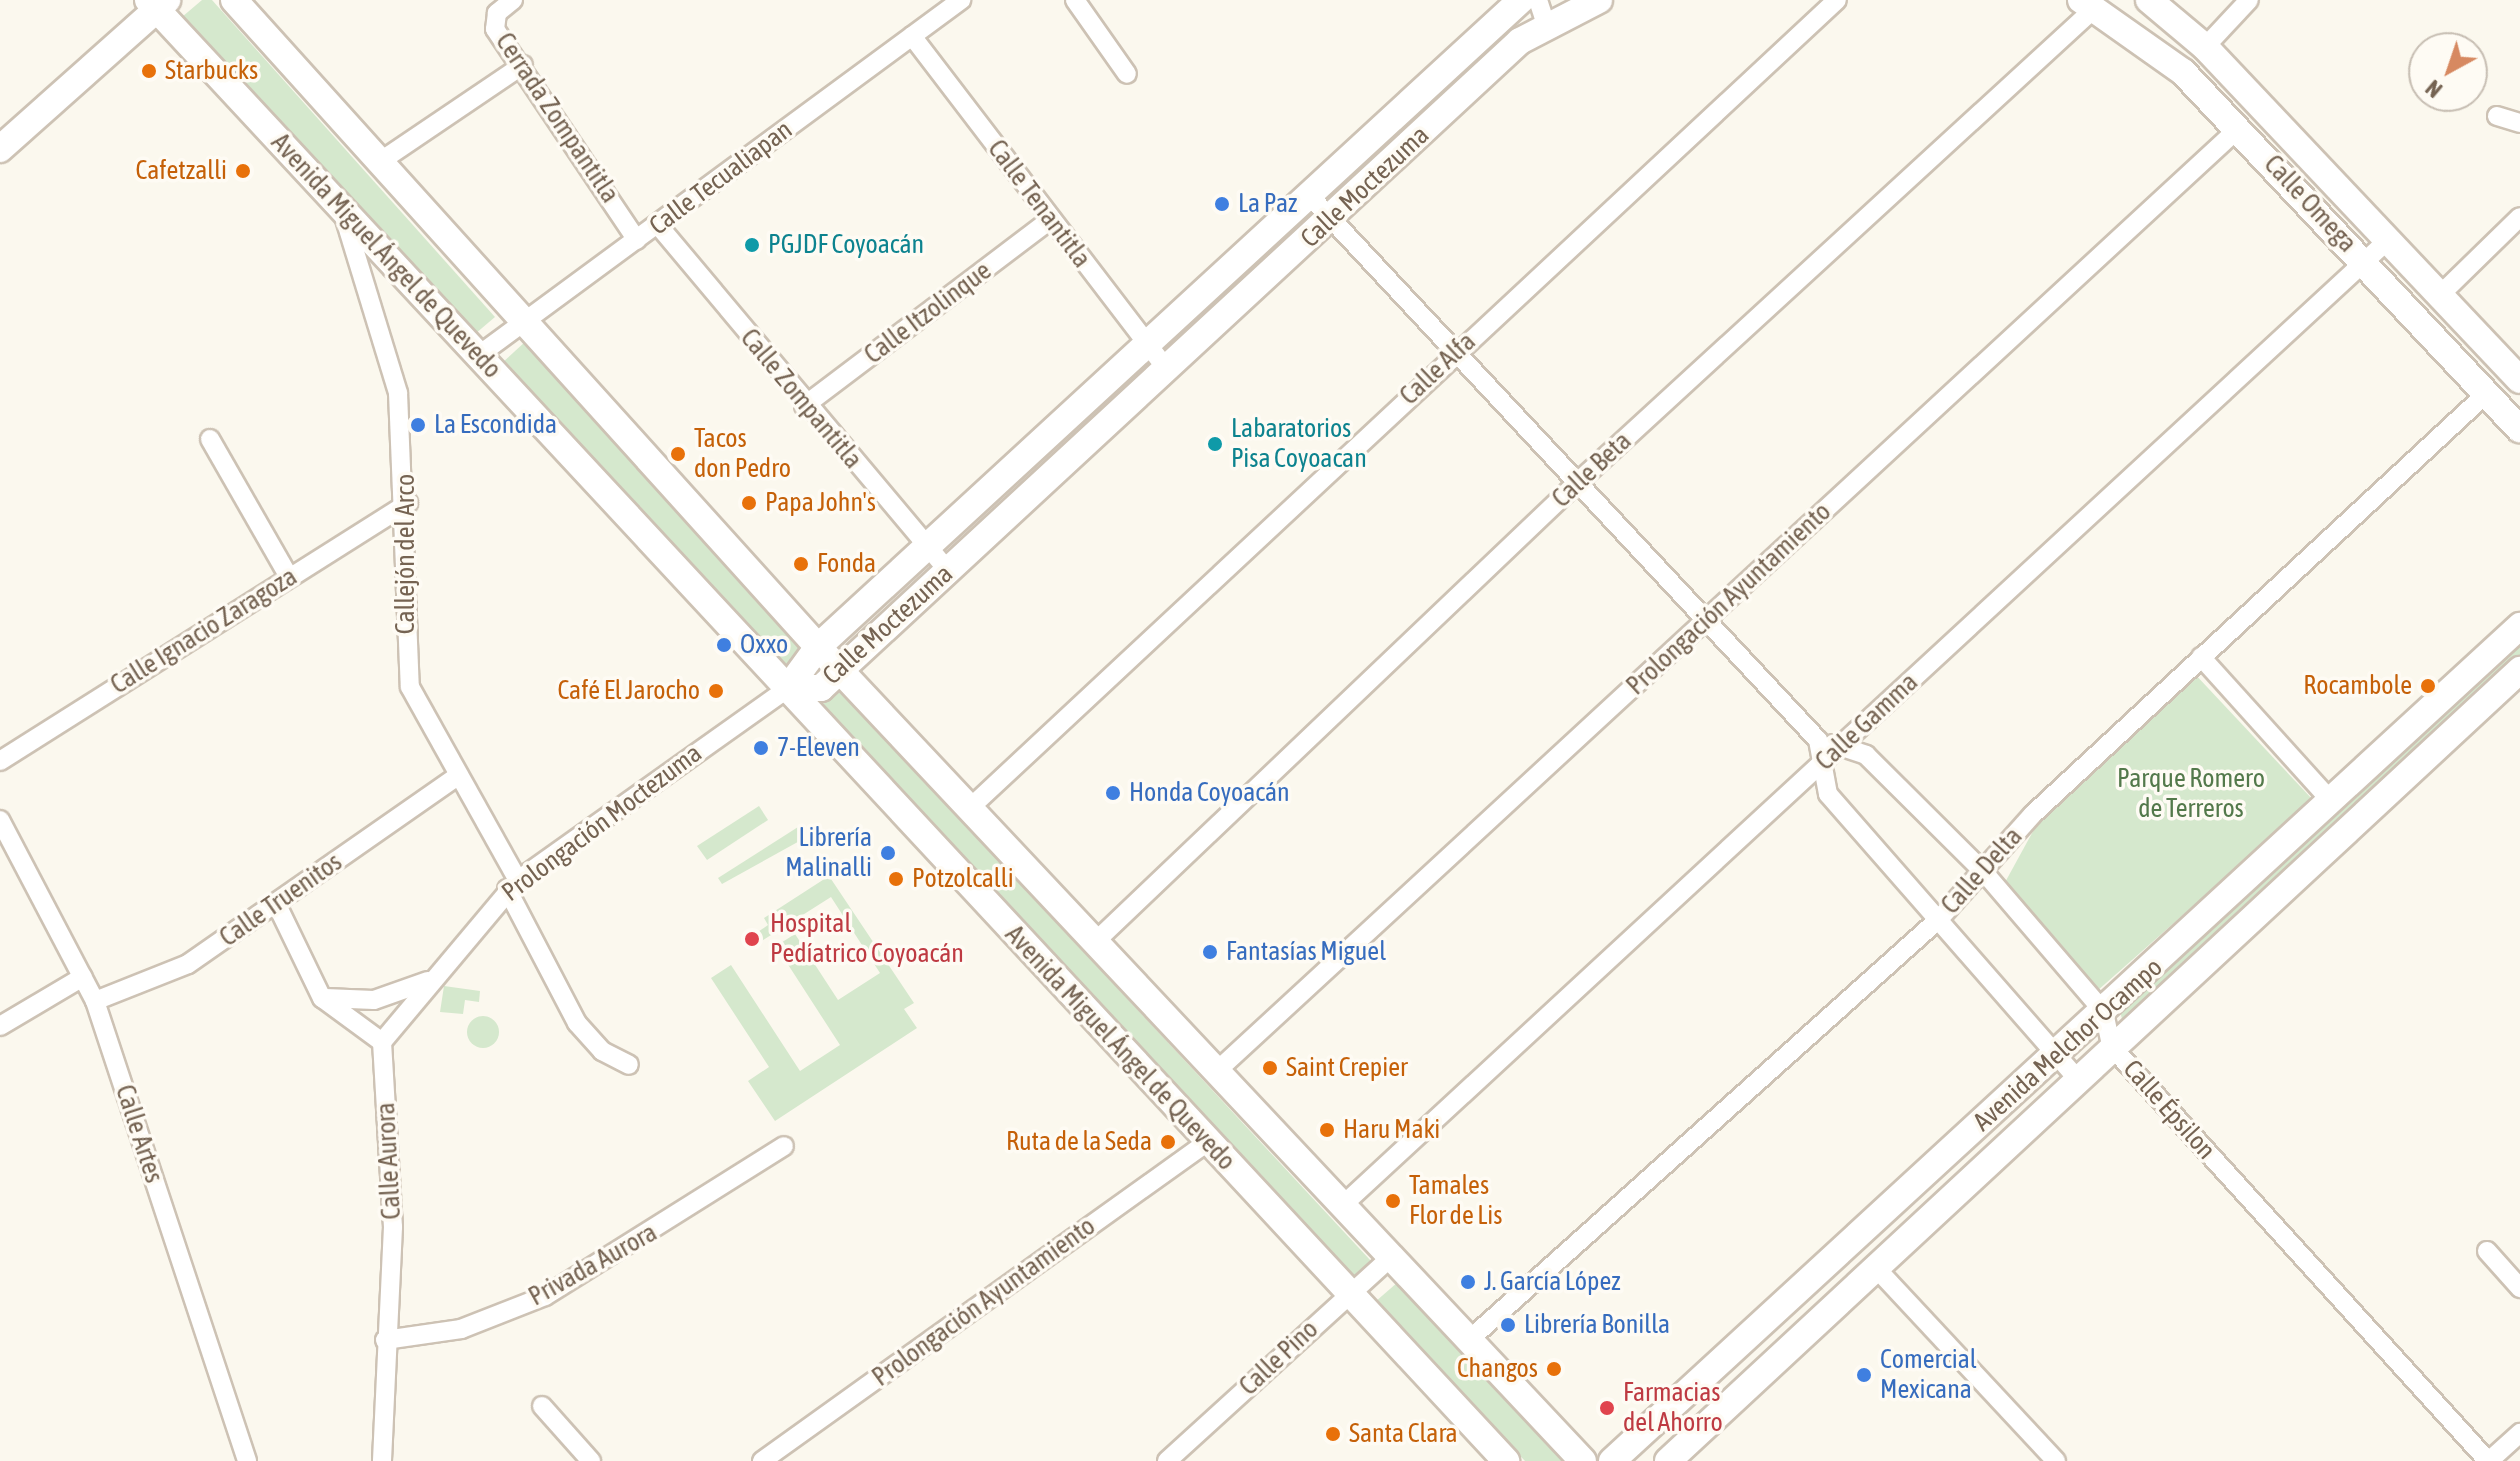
<!DOCTYPE html>
<html>
<head>
<meta charset="utf-8">
<style>
  body { margin:0 }
  #map { position:relative; width:2520px; height:1461px; overflow:hidden; background:#fbf8ee; font-family:"Asap Condensed",sans-serif }
  div>[style] { position:absolute }
  .green>* { inset:0; background:#d5e8cd }
  .round { border-radius:50% }
  .roads { filter:drop-shadow(2px 0 #cdc2b4) drop-shadow(-2px 0 #cdc2b4) drop-shadow(0 2px #cdc2b4) drop-shadow(0 -2px #cdc2b4) }
  .street>* { height:18px; margin:-9px; padding:0 9px; transform-origin:9px; border-radius:9px; background:#fff }
  .secondary>* { height:26px; margin:-13px; padding:0 13px; transform-origin:13px; border-radius:13px; background:#fff }
  .dots>* { width:22px; height:22px; translate:-50% -50%; box-sizing:border-box; border:4px solid #fefbf4; border-radius:50% }
  span { translate:-50% -50%; white-space:nowrap; text-align:center; line-height:1.15; -webkit-text-stroke:7px #fefbf4; paint-order:stroke }
  .food-label { font-size:26px; color:#c56008 }
  .left { translate:0 -50%; text-align:left }
  .right { translate:-100% -50%; text-align:right }
  .street-label { font-size:26px; color:#756352 }
  .shop-label { font-size:26px; color:#366cbe }
  .culture-label { font-size:26px; color:#0d838f }
  .park-label { font-size:26px; color:#53794b }
  .health-label { font-size:26px; color:#be3a42 }
  .north { position:absolute; left:2408px; top:32px; width:80px; height:80px; box-sizing:border-box; background:#fefbf4; border:2px solid #c7beb3; border-radius:50%; rotate:220deg; font-size:22px; font-weight:700; line-height:32px; text-align:center; color:#756352 }
  .north::after { content:''; display:block; margin:auto; width:28px; height:36px; background:#d78961; clip-path:polygon(50% 0,100% 100%,50% 72%,0 100%) }
</style>
</head>
<body>
<div id="map">
  <div class="green">
    <i style="clip-path:polygon(202px 0,212px 0,495px 317px,475px 334px,182px 17px)"></i>
    <i style="clip-path:polygon(526px 341px,802px 648px,786px 666px,502px 363px)"></i>
    <i style="clip-path:polygon(2520px 640px,2520px 659px,2123px 1024px,2120px 1010px)"></i>
    <i style="clip-path:polygon(2193px 672px,2313px 800px,2097px 991px,2003px 886px,2042px 815px)"></i>
    <i style="clip-path:polygon(838px 687px,1371px 1261px,1354px 1277px,821px 706px)"></i>
    <i style="clip-path:polygon(759px 806px,768px 820px,707px 860px,697px 846px)"></i>
    <i style="clip-path:polygon(798px 827px,805px 838px,722px 884px,718px 878px)"></i>
    <i style="clip-path:polygon(829px 876px,914px 1003px,904px 1009px,917px 1028px,775px 1121px,748px 1081px,769px 1067px,711px 978px,731px 965px,800px 1071px,840px 1045px,776px 946px,795px 934px,838px 1000px,880px 973px,831px 897px,760px 942px,755px 934px,768px 925px,764px 918px)"></i>
    <i style="clip-path:polygon(444px 986px,480px 991px,479px 1002px,465px 1000px,463px 1014px,440px 1012px)"></i>
    <i class="round" style="left:467px;top:1016px;width:32px;height:32px"></i>
    <i style="clip-path:polygon(1398px 1282px,1564px 1461px,1525px 1461px,1375px 1302px)"></i>
  </div>
  <div class="roads">
    <div class="street">
      <i style="left:513px;top:0;width:21px;rotate:141deg"></i>
      <i style="left:497px;top:13px;width:16px;rotate:97deg"></i>
      <i style="left:495px;top:29px;width:254px;rotate:56.1deg"></i>
      <i style="left:1075px;top:0;width:90px;rotate:54.9deg"></i>
      <i style="left:1538px;top:0;width:25px;rotate:72deg"></i>
      <i style="left:912px;top:36px;width:422px;rotate:52.6deg"></i>
      <i style="left:2205px;top:47px;width:64px;rotate:-46.9deg"></i>
      <i style="left:2497px;top:116px;width:24px;rotate:17deg"></i>
      <i style="left:378px;top:163px;width:175px;rotate:-34.1deg"></i>
      <i style="left:1309px;top:195px;width:746px;rotate:46.96deg"></i>
      <i style="left:1818px;top:740px;width:55px;rotate:79.5deg"></i>
      <i style="left:1828px;top:794px;width:378px;rotate:48.8deg"></i>
      <i style="left:344px;top:216px;width:185px;rotate:73deg"></i>
      <i style="left:398px;top:393px;width:294px;rotate:87.7deg"></i>
      <i style="left:410px;top:687px;width:221px;rotate:60.8deg"></i>
      <i style="left:658px;top:225px;width:451px;rotate:50deg"></i>
      <i style="left:2441px;top:294px;width:110px;rotate:-44.3deg"></i>
      <i style="left:479px;top:355px;width:599px;rotate:-36.37deg"></i>
      <i style="left:804px;top:406px;width:310px;rotate:-37.1deg"></i>
      <i style="left:210px;top:439px;width:159px;rotate:60.2deg"></i>
      <i style="left:2201px;top:657px;width:195px;rotate:47.9deg"></i>
      <i style="left:1833px;top:744px;width:35px;rotate:18deg"></i>
      <i style="left:1866px;top:755px;width:165px;rotate:44.8deg"></i>
      <i style="left:1983px;top:871px;width:186px;rotate:49.4deg"></i>
      <i style="left:2104px;top:1012px;width:35px;rotate:78deg"></i>
      <i style="left:2111px;top:1046px;width:561px;rotate:47.75deg"></i>
      <i style="left:0;top:761px;width:483px;rotate:-32.3deg"></i>
      <i style="left:972px;top:806px;width:1182px;rotate:-42.98deg"></i>
      <i style="left:0;top:820px;width:204px;rotate:62.3deg"></i>
      <i style="left:95px;top:1001px;width:484px;rotate:71.7deg"></i>
      <i style="left:507px;top:889px;width:151px;rotate:62.4deg"></i>
      <i style="left:577px;top:1023px;width:38px;rotate:48deg"></i>
      <i style="left:602px;top:1051px;width:30px;rotate:27deg"></i>
      <i style="left:276px;top:903px;width:106px;rotate:64.2deg"></i>
      <i style="left:322px;top:998px;width:74px;rotate:36.3deg"></i>
      <i style="left:382px;top:1042px;width:185px;rotate:86.6deg"></i>
      <i style="left:393px;top:1227px;width:234px;rotate:92.7deg"></i>
      <i style="left:1096px;top:941px;width:664px;rotate:-43.6deg"></i>
      <i style="left:1577px;top:483px;width:704px;rotate:-42.53deg"></i>
      <i style="left:325px;top:998px;width:49px;rotate:2.3deg"></i>
      <i style="left:374px;top:1000px;width:57px;rotate:-19.4deg"></i>
      <i style="left:95px;top:1001px;width:100px;rotate:-21.7deg"></i>
      <i style="left:188px;top:964px;width:325px;rotate:-34.9deg"></i>
      <i style="left:0;top:1026px;width:96px;rotate:-30.6deg"></i>
      <i style="left:382px;top:1042px;width:212px;rotate:-50deg"></i>
      <i style="left:518px;top:880px;width:331px;rotate:-35.4deg"></i>
      <i style="left:1218px;top:1070px;width:1389px;rotate:-42.7deg"></i>
      <i style="left:1344px;top:1204px;width:1422px;rotate:-42.72deg"></i>
      <i style="left:2487px;top:1251px;width:50px;rotate:48.3deg"></i>
      <i style="left:1876px;top:1268px;width:264px;rotate:47deg"></i>
      <i style="left:385px;top:1340px;width:77px;rotate:-8.2deg"></i>
      <i style="left:461px;top:1329px;width:90px;rotate:-21.4deg"></i>
      <i style="left:545px;top:1296px;width:282px;rotate:-32.1deg"></i>
      <i style="left:1469px;top:1340px;width:632px;rotate:-41.86deg"></i>
      <i style="left:1940px;top:918px;width:138px;rotate:-48.2deg"></i>
      <i style="left:2032px;top:815px;width:621px;rotate:-42.85deg"></i>
      <i style="left:542px;top:1406px;width:74px;rotate:48.3deg"></i>
      <i style="left:762px;top:1461px;width:546px;rotate:-35.61deg"></i>
      <i style="left:1167px;top:1461px;width:304px;rotate:-42.3deg"></i>
      <i style="left:2489px;top:1461px;width:42px;rotate:-42.1deg"></i>
    </div>
    <div class="secondary">
      <i style="left:148px;top:0;width:1995px;rotate:47.09deg"></i>
      <i style="left:234px;top:0;width:872px;rotate:47.93deg"></i>
      <i style="left:818px;top:647px;width:1117px;rotate:46.78deg"></i>
      <i style="left:1521px;top:0;width:955px;rotate:137.38deg"></i>
      <i style="left:818px;top:647px;width:51px;rotate:126.2deg"></i>
      <i style="left:788px;top:688px;width:33px"></i>
      <i style="left:821px;top:688px;width:952px;rotate:-42.79deg"></i>
      <i style="left:1520px;top:41px;width:89px;rotate:-27.4deg"></i>
      <i style="left:2081px;top:0;width:125px;rotate:35.2deg"></i>
      <i style="left:2183px;top:72px;width:491px;rotate:46.7deg"></i>
      <i style="left:2149px;top:0;width:73px;rotate:40deg"></i>
      <i style="left:2205px;top:47px;width:458px;rotate:46.6deg"></i>
      <i style="left:0;top:149px;width:224px;rotate:-41.7deg"></i>
      <i style="left:1612px;top:1461px;width:1234px;rotate:-42.6deg"></i>
      <i style="left:1668px;top:1461px;width:1163px;rotate:-42.87deg"></i>
    </div>
  </div>
  <div class="dots">
    <i style="left:149px;top:71px;background:#e8710a"></i>
    <i style="left:243px;top:171px;background:#e8710a"></i>
    <i style="left:1222px;top:204px;background:#3f7fe0"></i>
    <i style="left:752px;top:245px;background:#0f9aa8"></i>
    <i style="left:418px;top:425px;background:#3f7fe0"></i>
    <i style="left:1215px;top:444px;background:#0f9aa8"></i>
    <i style="left:678px;top:454px;background:#e8710a"></i>
    <i style="left:749px;top:503px;background:#e8710a"></i>
    <i style="left:801px;top:564px;background:#e8710a"></i>
    <i style="left:724px;top:645px;background:#3f7fe0"></i>
    <i style="left:2428px;top:686px;background:#e8710a"></i>
    <i style="left:716px;top:691px;background:#e8710a"></i>
    <i style="left:761px;top:748px;background:#3f7fe0"></i>
    <i style="left:1113px;top:793px;background:#3f7fe0"></i>
    <i style="left:888px;top:853px;background:#3f7fe0"></i>
    <i style="left:896px;top:879px;background:#e8710a"></i>
    <i style="left:752px;top:939px;background:#e0444e"></i>
    <i style="left:1210px;top:952px;background:#3f7fe0"></i>
    <i style="left:1270px;top:1068px;background:#e8710a"></i>
    <i style="left:1327px;top:1130px;background:#e8710a"></i>
    <i style="left:1168px;top:1142px;background:#e8710a"></i>
    <i style="left:1393px;top:1201px;background:#e8710a"></i>
    <i style="left:1468px;top:1282px;background:#3f7fe0"></i>
    <i style="left:1508px;top:1325px;background:#3f7fe0"></i>
    <i style="left:1554px;top:1369px;background:#e8710a"></i>
    <i style="left:1864px;top:1375px;background:#3f7fe0"></i>
    <i style="left:1607px;top:1408px;background:#e0444e"></i>
    <i style="left:1333px;top:1434px;background:#e8710a"></i>
  </div>
  <div class="food-label">
    <span class="left" style="left:165px;top:71px">Starbucks</span>
    <span class="right" style="left:227px;top:171px">Cafetzalli</span>
    <span class="left" style="left:694px;top:454px">Tacos<br>don Pedro</span>
    <span class="left" style="left:765px;top:503px">Papa John's</span>
    <span class="left" style="left:817px;top:564px">Fonda</span>
    <span class="right" style="left:2412px;top:686px">Rocambole</span>
    <span class="right" style="left:700px;top:691px">Café El Jarocho</span>
    <span class="left" style="left:912px;top:879px">Potzolcalli</span>
    <span class="left" style="left:1286px;top:1068px">Saint Crepier</span>
    <span class="left" style="left:1343px;top:1130px">Haru Maki</span>
    <span class="right" style="left:1152px;top:1142px">Ruta de la Seda</span>
    <span class="left" style="left:1409px;top:1201px">Tamales<br>Flor de Lis</span>
    <span class="right" style="left:1538px;top:1369px">Changos</span>
    <span class="left" style="left:1349px;top:1434px">Santa Clara</span>
  </div>
  <div class="street-label">
    <span style="left:557px;top:118px;rotate:56deg">Cerrada Zompantitla</span>
    <span style="left:721px;top:178px;rotate:-37deg">Calle Tecualiapan</span>
    <span style="left:1365px;top:187px;rotate:-43deg">Calle Moctezuma</span>
    <span style="left:1039px;top:204px;rotate:53deg">Calle Tenantitla</span>
    <span style="left:2310px;top:204px;rotate:47deg">Calle Omega</span>
    <span style="left:386px;top:256px;rotate:47deg">Avenida Miguel Ángel de Quevedo</span>
    <span style="left:928px;top:313px;rotate:-37deg">Calle Itzolinque</span>
    <span style="left:1438px;top:369px;rotate:-43deg">Calle Alfa</span>
    <span style="left:801px;top:399px;rotate:50deg">Calle Zompantitla</span>
    <span style="left:1592px;top:470px;rotate:-43deg">Calle Beta</span>
    <span style="left:406px;top:554px;rotate:-90deg">Callejón del Arco</span>
    <span style="left:1729px;top:599px;rotate:-43deg">Prolongación Ayuntamiento</span>
    <span style="left:888px;top:625px;rotate:-42deg">Calle Moctezuma</span>
    <span style="left:204px;top:631px;rotate:-32deg">Calle Ignacio Zaragoza</span>
    <span style="left:1867px;top:722px;rotate:-43deg">Calle Gamma</span>
    <span style="left:602px;top:823px;rotate:-37deg">Prolongación Moctezuma</span>
    <span style="left:1982px;top:871px;rotate:-48deg">Calle Delta</span>
    <span style="left:281px;top:900px;rotate:-35deg">Calle Truenitos</span>
    <span style="left:2068px;top:1045px;rotate:-42deg">Avenida Melchor Ocampo</span>
    <span style="left:1120px;top:1048px;rotate:47deg">Avenida Miguel Ángel de Quevedo</span>
    <span style="left:2169px;top:1110px;rotate:48deg">Calle Épsilon</span>
    <span style="left:139px;top:1134px;rotate:72deg">Calle Artes</span>
    <span style="left:389px;top:1161px;rotate:-93deg">Calle Aurora</span>
    <span style="left:593px;top:1265px;rotate:-29deg">Privada Aurora</span>
    <span style="left:984px;top:1302px;rotate:-36deg">Prolongación Ayuntamiento</span>
    <span style="left:1279px;top:1358px;rotate:-43deg">Calle Pino</span>
  </div>
  <div class="shop-label">
    <span class="left" style="left:1238px;top:204px">La Paz</span>
    <span class="left" style="left:434px;top:425px">La Escondida</span>
    <span class="left" style="left:740px;top:645px">Oxxo</span>
    <span class="left" style="left:777px;top:748px">7-Eleven</span>
    <span class="left" style="left:1129px;top:793px">Honda Coyoacán</span>
    <span class="right" style="left:872px;top:853px">Librería<br>Malinalli</span>
    <span class="left" style="left:1226px;top:952px">Fantasías Miguel</span>
    <span class="left" style="left:1484px;top:1282px">J. García López</span>
    <span class="left" style="left:1524px;top:1325px">Librería Bonilla</span>
    <span class="left" style="left:1880px;top:1375px">Comercial<br>Mexicana</span>
  </div>
  <div class="culture-label">
    <span class="left" style="left:768px;top:245px">PGJDF Coyoacán</span>
    <span class="left" style="left:1231px;top:444px">Labaratorios<br>Pisa Coyoacan</span>
  </div>
  <div class="park-label">
    <span style="left:2191px;top:794px">Parque Romero<br>de Terreros</span>
  </div>
  <div class="health-label">
    <span class="left" style="left:770px;top:939px">Hospital<br>Pedíatrico Coyoacán</span>
    <span class="left" style="left:1623px;top:1408px">Farmacias<br>del Ahorro</span>
  </div>
  <div class="north">N</div>
</div>
</body>
</html>
